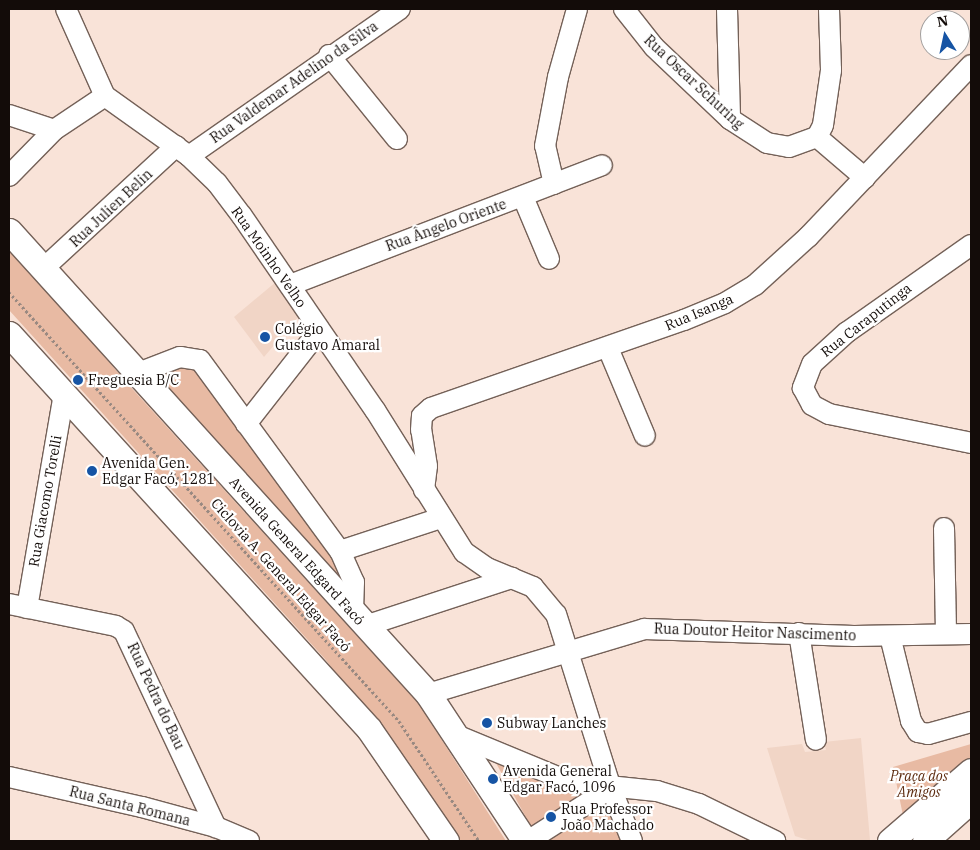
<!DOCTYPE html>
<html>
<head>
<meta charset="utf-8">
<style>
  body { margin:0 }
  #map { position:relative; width:980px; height:850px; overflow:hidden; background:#f9e3d8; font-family:"IBM Plex Serif",serif }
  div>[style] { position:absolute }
  .built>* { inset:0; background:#f1d5c6 }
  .green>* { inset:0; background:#e8baa3 }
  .path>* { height:2.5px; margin-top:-1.25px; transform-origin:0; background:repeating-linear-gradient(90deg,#998981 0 2.5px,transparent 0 5px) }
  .roads { filter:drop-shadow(1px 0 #746158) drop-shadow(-1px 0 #746158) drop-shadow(0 1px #746158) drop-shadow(0 -1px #746158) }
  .minor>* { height:20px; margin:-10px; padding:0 10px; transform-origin:10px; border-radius:10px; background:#fff }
  .major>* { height:25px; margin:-12.5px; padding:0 12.5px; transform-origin:12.5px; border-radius:12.5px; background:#fff }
  .dots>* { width:14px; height:14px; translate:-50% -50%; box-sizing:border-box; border:2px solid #fff; border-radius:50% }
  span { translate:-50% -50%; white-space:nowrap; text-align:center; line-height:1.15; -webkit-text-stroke:4.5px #fff; paint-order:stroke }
  .street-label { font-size:14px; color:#130c09 }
  .poi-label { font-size:14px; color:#130c09 }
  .left { translate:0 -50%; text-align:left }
  .park-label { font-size:14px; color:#5d2c10; font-style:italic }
  .frame { position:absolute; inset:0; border:10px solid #130c09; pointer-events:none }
  .north { position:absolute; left:920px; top:10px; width:50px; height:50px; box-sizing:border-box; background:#fff; border:1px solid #a19e9d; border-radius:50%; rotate:350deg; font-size:14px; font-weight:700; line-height:20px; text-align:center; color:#130c09 }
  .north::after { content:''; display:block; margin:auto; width:18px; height:22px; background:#1654a4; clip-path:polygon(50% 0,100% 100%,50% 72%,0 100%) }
</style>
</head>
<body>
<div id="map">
  <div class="built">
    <i style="clip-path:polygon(277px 281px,300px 315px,264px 357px,234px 317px)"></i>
    <i style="clip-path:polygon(861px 738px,870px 840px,811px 841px,795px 836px,767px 748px,802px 744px,805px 752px,826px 750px,824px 742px)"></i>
  </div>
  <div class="green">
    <i style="clip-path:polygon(9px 246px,127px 383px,419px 704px,506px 841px,458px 841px,426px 791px,325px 659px,9px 310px)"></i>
    <i style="clip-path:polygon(191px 358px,336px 551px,351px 594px,177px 401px,158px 373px)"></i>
    <i style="clip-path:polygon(971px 744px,971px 766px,905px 825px,893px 767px)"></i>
    <i style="clip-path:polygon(491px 754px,616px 804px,626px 841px,539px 841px)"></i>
  </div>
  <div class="path">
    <i style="left:9px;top:292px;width:580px;rotate:47.73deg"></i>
    <i style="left:399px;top:721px;width:144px;rotate:56.3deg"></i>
  </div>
  <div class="roads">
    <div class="minor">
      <i style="left:66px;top:9px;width:95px;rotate:65.9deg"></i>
      <i style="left:105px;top:96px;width:103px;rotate:35.5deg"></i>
      <i style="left:189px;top:156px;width:39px;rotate:44deg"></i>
      <i style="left:217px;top:183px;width:41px;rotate:52.9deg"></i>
      <i style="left:242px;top:216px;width:235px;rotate:55.6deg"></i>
      <i style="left:375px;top:410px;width:168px;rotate:57.9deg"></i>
      <i style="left:464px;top:552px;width:28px;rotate:35deg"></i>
      <i style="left:487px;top:568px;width:50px;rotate:22.4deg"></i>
      <i style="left:533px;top:587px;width:35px;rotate:50deg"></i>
      <i style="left:556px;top:614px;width:182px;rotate:72.5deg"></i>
      <i style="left:611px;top:788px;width:57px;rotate:68.4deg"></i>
      <i style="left:624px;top:9px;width:48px;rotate:51.7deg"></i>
      <i style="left:654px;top:47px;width:105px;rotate:43.5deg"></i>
      <i style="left:730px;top:119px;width:44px;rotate:33deg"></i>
      <i style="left:767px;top:143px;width:22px;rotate:10deg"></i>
      <i style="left:789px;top:147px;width:30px;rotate:-20deg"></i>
      <i style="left:817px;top:137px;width:13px;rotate:-63deg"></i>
      <i style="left:823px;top:125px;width:56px;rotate:-81.7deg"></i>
      <i style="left:831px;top:70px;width:61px;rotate:-91.9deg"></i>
      <i style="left:727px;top:9px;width:110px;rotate:88.4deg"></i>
      <i style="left:329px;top:55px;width:108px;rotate:51deg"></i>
      <i style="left:9px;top:115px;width:47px;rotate:18.4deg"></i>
      <i style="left:817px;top:137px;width:63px;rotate:40.5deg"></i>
      <i style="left:189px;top:156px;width:257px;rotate:-34.9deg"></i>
      <i style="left:9px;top:176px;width:64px;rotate:-45.6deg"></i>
      <i style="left:54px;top:130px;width:61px;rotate:-33.7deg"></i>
      <i style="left:554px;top:184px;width:39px;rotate:-103deg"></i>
      <i style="left:545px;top:146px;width:70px;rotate:-79.3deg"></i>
      <i style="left:558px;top:77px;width:71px;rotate:-74.4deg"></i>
      <i style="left:523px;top:197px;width:67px;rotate:67.2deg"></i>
      <i style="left:971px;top:245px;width:151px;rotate:144.9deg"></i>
      <i style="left:847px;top:332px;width:47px;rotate:137.6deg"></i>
      <i style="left:812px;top:364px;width:26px;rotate:111deg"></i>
      <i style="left:803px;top:388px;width:19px;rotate:62deg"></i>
      <i style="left:812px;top:405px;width:19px;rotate:28deg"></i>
      <i style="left:829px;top:414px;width:145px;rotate:11.5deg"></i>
      <i style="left:44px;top:268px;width:180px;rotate:-42.7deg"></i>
      <i style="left:290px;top:285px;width:334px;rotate:-21deg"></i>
      <i style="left:608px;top:348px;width:95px;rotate:67.2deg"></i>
      <i style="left:138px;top:373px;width:45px;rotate:-20.9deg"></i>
      <i style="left:180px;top:357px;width:20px;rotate:9deg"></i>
      <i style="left:200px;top:360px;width:237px;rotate:53.8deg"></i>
      <i style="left:340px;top:551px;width:106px;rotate:-18.1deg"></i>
      <i style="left:246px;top:424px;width:118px;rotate:-51.9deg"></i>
      <i style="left:424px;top:490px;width:24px;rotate:-83deg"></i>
      <i style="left:427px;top:466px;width:36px;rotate:-99deg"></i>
      <i style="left:421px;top:430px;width:14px;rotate:-86deg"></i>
      <i style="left:422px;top:416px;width:12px;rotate:-42deg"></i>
      <i style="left:431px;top:408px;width:268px;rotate:-19.2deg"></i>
      <i style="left:684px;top:320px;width:44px;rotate:-22.5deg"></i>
      <i style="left:725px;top:303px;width:35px;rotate:-31deg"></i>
      <i style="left:755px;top:285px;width:72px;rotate:-42.2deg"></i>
      <i style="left:808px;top:237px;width:237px;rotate:-46.5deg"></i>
      <i style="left:944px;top:528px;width:105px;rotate:88.9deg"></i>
      <i style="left:340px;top:551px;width:34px;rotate:66deg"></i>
      <i style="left:354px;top:582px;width:31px;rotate:92deg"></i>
      <i style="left:9px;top:604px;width:109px;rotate:11.6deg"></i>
      <i style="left:116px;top:626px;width:9px;rotate:32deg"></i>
      <i style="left:124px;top:631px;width:217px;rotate:64.9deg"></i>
      <i style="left:27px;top:608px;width:217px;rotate:-80.2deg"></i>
      <i style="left:365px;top:626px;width:155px;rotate:-18.1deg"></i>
      <i style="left:799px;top:633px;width:108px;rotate:81deg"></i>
      <i style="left:890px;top:636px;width:88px;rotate:76.1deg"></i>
      <i style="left:911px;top:721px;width:13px;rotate:58deg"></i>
      <i style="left:918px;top:732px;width:10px;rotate:11deg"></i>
      <i style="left:928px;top:734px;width:45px;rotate:-15.6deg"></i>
      <i style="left:428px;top:694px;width:226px;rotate:-16.7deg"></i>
      <i style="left:644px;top:629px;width:210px;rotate:1.9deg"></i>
      <i style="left:854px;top:636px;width:117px;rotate:-1deg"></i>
      <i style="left:456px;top:735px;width:123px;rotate:22.4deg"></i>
      <i style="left:570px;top:782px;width:87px;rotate:5.9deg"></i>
      <i style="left:657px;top:791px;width:44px;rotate:17.2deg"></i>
      <i style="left:699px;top:804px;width:85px;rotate:26deg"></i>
      <i style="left:9px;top:777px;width:136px;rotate:12.7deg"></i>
      <i style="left:142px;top:807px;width:77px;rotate:15.1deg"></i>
      <i style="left:216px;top:827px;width:36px;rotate:23deg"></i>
      <i style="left:528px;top:841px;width:98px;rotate:-32.6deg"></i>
    </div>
    <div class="major">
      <i style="left:9px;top:231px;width:624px;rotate:47.86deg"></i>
      <i style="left:428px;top:694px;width:176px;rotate:56.6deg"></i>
      <i style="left:9px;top:334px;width:534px;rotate:47.65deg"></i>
      <i style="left:369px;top:729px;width:136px;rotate:55.5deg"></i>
      <i style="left:890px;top:841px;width:107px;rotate:-40.8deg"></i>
      <i style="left:925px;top:841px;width:62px;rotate:-41.7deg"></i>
    </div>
  </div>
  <div class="dots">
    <i style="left:265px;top:337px;background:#1654a4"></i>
    <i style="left:78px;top:380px;background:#1654a4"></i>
    <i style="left:92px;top:471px;background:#1654a4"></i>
    <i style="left:487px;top:723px;background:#1654a4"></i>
    <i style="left:493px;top:779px;background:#1654a4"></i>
    <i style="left:551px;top:817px;background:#1654a4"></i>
  </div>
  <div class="street-label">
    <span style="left:294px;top:82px;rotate:-35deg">Rua Valdemar Adelino da Silva</span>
    <span style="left:694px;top:82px;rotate:43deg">Rua Oscar Schuring</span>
    <span style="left:111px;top:208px;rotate:-43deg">Rua Julien Belin</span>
    <span style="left:446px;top:225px;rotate:-20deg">Rua Ângelo Oriente</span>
    <span style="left:269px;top:257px;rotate:55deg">Rua Moinho Velho</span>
    <span style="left:699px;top:312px;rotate:-23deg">Rua Isanga</span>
    <span style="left:866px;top:320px;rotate:-38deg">Rua Caraputinga</span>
    <span style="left:45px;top:501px;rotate:-80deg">Rua Giacomo Torelli</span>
    <span style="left:297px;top:551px;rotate:48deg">Avenida General Edgard Facó</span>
    <span style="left:281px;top:575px;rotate:48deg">Ciclovia A. General Edgar Facó</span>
    <span style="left:755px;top:632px;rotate:2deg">Rua Doutor Heitor Nascimento</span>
    <span style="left:156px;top:696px;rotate:65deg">Rua Pedra do Bau</span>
    <span style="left:130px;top:806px;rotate:14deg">Rua Santa Romana</span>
  </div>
  <div class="poi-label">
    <span class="left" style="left:275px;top:337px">Colégio<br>Gustavo Amaral</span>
    <span class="left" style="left:88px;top:380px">Freguesia B/C</span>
    <span class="left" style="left:102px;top:471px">Avenida Gen.<br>Edgar Facó, 1281</span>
    <span class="left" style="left:497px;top:723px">Subway Lanches</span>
    <span class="left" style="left:503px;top:779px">Avenida General<br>Edgar Facó, 1096</span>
    <span class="left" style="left:561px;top:817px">Rua Professor<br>João Machado</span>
  </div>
  <div class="park-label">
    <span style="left:919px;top:784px">Praça dos<br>Amigos</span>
  </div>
  <div class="frame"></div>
  <div class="north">N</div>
</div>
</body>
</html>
